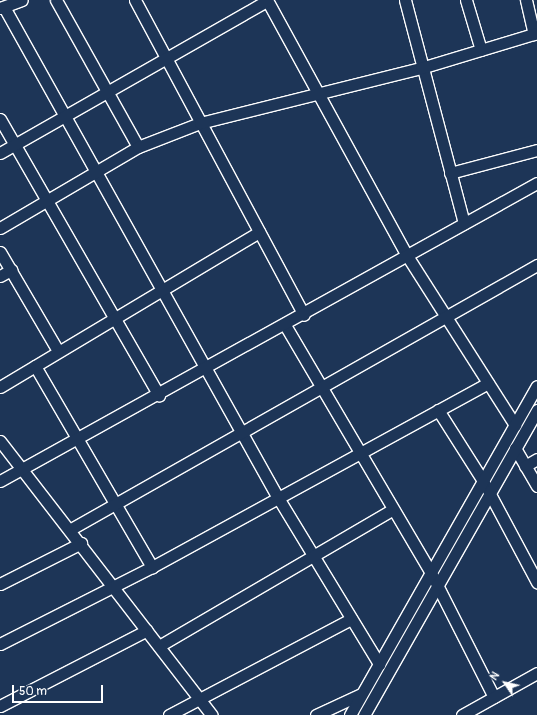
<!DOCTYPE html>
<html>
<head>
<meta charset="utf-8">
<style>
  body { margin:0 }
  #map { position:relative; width:537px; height:715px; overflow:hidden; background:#1d3557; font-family:Pangolin,sans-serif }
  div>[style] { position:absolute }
  .roads { filter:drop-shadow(1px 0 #fff) drop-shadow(-1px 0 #fff) drop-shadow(0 1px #fff) drop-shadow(0 -1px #fff) }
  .minor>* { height:11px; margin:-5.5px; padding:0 5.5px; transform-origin:5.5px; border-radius:5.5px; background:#1d3557 }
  span { translate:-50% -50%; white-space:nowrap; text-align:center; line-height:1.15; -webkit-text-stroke:3px #1d3557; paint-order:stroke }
  .north { position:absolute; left:485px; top:663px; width:40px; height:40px; -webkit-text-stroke:3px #1d3557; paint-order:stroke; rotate:304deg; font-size:11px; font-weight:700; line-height:16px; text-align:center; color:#fff }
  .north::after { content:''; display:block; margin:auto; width:14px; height:18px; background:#fff; clip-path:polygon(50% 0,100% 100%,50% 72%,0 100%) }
  .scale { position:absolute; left:12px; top:685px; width:91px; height:18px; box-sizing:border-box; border:2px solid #fff; border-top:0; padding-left:5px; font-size:12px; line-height:14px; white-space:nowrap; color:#fff; -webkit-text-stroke:3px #1d3557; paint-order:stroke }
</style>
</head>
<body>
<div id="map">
  <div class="roads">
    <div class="minor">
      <i style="left:56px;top:0;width:168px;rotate:60.8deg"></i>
      <i style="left:135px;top:0;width:357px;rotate:61.8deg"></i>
      <i style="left:267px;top:0;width:290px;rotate:61.3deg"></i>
      <i style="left:406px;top:254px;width:203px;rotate:57.5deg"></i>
      <i style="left:405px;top:0;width:231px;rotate:75.2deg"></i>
      <i style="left:466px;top:0;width:52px;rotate:73.3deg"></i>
      <i style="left:526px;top:0;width:35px;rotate:77deg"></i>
      <i style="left:4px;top:7px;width:560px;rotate:60.83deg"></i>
      <i style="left:277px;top:496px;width:197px;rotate:58.7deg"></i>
      <i style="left:0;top:8px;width:23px;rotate:-20deg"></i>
      <i style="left:0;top:119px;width:319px;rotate:60.1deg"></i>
      <i style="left:0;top:153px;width:307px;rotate:-29.7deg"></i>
      <i style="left:450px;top:173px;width:90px;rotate:-14.8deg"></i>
      <i style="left:0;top:228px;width:160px;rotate:-30.4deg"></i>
      <i style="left:138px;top:147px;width:66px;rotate:-21.2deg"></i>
      <i style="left:200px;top:123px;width:228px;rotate:-14deg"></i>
      <i style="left:421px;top:68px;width:121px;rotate:-16.8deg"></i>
      <i style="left:0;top:252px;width:115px;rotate:59.6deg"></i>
      <i style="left:0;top:276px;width:13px;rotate:-29deg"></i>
      <i style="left:285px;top:325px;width:288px;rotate:59.5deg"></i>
      <i style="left:431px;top:573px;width:139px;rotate:63.1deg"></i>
      <i style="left:35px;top:366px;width:233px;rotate:59.8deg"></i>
      <i style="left:0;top:387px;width:302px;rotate:-30.9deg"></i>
      <i style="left:438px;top:410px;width:84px;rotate:57.6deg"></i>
      <i style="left:483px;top:481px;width:115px;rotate:61.9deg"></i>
      <i style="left:0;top:441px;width:346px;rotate:52.3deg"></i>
      <i style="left:515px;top:448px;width:44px;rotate:59.9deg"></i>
      <i style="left:525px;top:466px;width:14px;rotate:-30deg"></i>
      <i style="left:0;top:481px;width:614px;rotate:-29.03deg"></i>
      <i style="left:71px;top:529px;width:536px;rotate:-29.53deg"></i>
      <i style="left:0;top:584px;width:91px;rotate:-26.8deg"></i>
      <i style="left:0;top:644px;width:170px;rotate:-26.9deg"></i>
      <i style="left:152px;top:567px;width:383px;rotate:-28.7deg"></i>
      <i style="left:159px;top:646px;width:271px;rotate:-30.3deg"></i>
      <i style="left:0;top:706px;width:165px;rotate:-27.3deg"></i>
      <i style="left:169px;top:715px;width:206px;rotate:-27.8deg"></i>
      <i style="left:316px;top:715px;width:50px;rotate:-25deg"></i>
      <i style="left:350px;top:715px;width:378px;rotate:-60.4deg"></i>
      <i style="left:364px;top:715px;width:351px;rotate:-60.4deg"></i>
      <i style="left:462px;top:715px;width:86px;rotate:-29.2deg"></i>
    </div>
  </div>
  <div class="north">N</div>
  <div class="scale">50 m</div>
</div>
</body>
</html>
